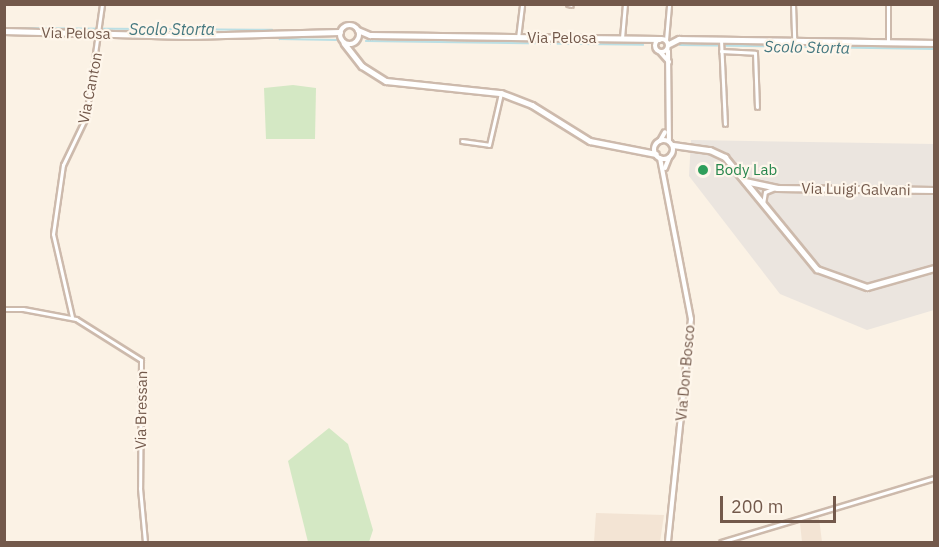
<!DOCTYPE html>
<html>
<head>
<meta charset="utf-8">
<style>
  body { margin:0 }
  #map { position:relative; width:939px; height:547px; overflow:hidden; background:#fbf2e5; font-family:"IBM Plex Sans",sans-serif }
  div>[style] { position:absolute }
  .residential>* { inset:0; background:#f3e4d4 }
  .industrial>* { inset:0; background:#ebe5df }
  .green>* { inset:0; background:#d4e8c4 }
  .stream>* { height:1.5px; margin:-0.75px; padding:0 0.75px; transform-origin:0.75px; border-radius:0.75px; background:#bbdfe4 }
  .roads { filter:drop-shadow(2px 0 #cdbaac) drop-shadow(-2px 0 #cdbaac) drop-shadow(0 2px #cdbaac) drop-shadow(0 -2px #cdbaac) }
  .minor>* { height:3px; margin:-1.5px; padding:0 1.5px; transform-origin:1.5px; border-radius:1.5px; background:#fff }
  .tertiary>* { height:4px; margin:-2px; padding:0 2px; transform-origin:2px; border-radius:2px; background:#fff }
  .secondary>* { height:4.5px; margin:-2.25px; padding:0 2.25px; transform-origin:2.25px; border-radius:2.25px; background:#fff }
  .secondary>.ring { margin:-2.25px; padding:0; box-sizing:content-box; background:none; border:4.5px solid #fff; border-radius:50% }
  .dots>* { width:16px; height:16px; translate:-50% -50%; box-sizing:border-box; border:3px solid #fef6eb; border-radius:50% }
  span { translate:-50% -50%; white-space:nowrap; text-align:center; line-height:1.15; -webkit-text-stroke:4.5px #fef6eb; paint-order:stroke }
  .street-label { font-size:15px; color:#73594b }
  .leisure-label { font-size:15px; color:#27864d }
  .left { translate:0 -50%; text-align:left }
  .water-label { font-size:16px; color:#43777f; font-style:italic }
  .frame { position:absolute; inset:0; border:6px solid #73594b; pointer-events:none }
  .scale { position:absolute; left:720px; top:496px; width:116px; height:27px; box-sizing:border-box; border:3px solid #73594b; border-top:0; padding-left:8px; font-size:18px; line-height:21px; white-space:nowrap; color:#73594b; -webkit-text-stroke:4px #fef6eb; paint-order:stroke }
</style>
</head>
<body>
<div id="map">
  <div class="residential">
    <i style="clip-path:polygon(596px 513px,664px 515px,660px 542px,594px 542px)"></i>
    <i style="clip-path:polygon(819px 518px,822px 542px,802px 542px,800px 523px)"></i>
  </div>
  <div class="industrial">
    <i style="clip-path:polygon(691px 140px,934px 144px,934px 310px,867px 330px,780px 294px,689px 176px)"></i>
  </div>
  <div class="green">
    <i style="clip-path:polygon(293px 85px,316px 88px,315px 139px,266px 139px,264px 88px)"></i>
    <i style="clip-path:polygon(329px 428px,348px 444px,373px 530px,369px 542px,308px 542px,288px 461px)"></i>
  </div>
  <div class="stream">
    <i style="left:4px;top:28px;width:268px;rotate:0.4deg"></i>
    <i style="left:272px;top:30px;width:12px;rotate:48deg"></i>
    <i style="left:280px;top:39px;width:56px;rotate:1deg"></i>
    <i style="left:366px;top:41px;width:277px;rotate:0.8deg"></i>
    <i style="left:680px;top:45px;width:254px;rotate:0.9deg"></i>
  </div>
  <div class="roads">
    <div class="minor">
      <i style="left:568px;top:4px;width:3px;rotate:18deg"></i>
      <i style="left:793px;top:4px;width:37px;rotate:88deg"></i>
      <i style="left:888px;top:4px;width:38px;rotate:90deg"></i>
      <i style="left:518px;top:38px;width:34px;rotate:-83deg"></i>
      <i style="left:622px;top:38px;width:34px;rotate:-85deg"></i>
      <i style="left:666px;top:40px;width:36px;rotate:-85deg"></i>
      <i style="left:721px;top:40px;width:84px;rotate:87.3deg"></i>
      <i style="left:721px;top:51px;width:34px;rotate:3deg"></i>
      <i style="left:755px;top:53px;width:54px;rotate:87.9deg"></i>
      <i style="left:462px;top:141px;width:27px;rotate:8deg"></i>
      <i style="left:489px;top:145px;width:53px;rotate:-77deg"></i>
      <i style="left:763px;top:204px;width:12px;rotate:-81deg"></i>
      <i style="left:765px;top:192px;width:11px;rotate:-22deg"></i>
      <i style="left:4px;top:309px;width:19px"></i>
      <i style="left:23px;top:309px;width:54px;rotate:10.7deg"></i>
      <i style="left:76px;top:319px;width:77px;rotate:32.2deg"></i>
      <i style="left:141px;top:360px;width:128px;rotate:90.4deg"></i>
      <i style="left:140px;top:488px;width:54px;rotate:84.7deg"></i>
      <i style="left:72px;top:317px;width:85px;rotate:-102.9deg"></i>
      <i style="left:53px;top:234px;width:70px;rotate:-81.8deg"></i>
      <i style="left:63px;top:165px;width:53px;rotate:-64.4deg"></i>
      <i style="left:86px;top:117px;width:114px;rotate:-81.9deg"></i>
      <i style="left:721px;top:542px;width:222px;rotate:-16.7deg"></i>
    </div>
    <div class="tertiary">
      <i style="left:668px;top:51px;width:90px;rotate:89.4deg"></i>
      <i style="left:661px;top:53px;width:12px;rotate:48deg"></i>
      <i style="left:660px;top:141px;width:10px;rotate:-61deg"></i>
      <i style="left:660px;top:158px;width:164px;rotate:79.1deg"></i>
      <i style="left:691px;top:319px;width:224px;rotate:95.9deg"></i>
      <i style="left:665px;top:168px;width:11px;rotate:-68deg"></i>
    </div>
    <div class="secondary">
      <i class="ring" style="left:340px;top:25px;width:15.5px;height:15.5px"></i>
      <i style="left:358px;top:30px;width:13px;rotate:23deg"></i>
      <i style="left:370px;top:35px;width:289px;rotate:0.8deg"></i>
      <i style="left:4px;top:31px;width:183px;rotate:1.6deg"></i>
      <i style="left:187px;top:36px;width:153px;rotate:-1.5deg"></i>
      <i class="ring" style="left:655px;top:39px;width:9.5px;height:9.5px"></i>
      <i style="left:344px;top:43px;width:29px;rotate:52deg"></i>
      <i style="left:362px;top:66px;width:28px;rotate:32deg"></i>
      <i style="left:386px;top:81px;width:116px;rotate:6deg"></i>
      <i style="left:501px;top:93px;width:33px;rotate:21deg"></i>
      <i style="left:532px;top:105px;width:68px;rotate:31.8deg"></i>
      <i style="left:590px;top:141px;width:67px;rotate:11.1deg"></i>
      <i style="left:669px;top:44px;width:11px;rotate:-27deg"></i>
      <i style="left:679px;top:39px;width:255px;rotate:0.9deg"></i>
      <i class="ring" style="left:654px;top:140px;width:15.5px;height:15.5px"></i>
      <i style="left:673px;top:145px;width:37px;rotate:8deg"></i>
      <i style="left:710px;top:150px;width:17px;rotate:25deg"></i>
      <i style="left:725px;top:157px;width:145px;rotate:50.6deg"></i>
      <i style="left:817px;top:269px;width:53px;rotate:19.8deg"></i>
      <i style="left:867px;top:287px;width:70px;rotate:-15.8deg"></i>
      <i style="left:745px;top:181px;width:33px;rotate:12deg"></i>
      <i style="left:777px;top:188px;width:157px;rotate:0.7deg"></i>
    </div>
  </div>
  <div class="dots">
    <i style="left:703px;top:170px;background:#2e9e5b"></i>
  </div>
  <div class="street-label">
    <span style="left:76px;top:33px;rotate:1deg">Via Pelosa</span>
    <span style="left:562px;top:38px">Via Pelosa</span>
    <span style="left:90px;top:88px;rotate:-79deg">Via Canton</span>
    <span style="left:856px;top:189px;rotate:1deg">Via Luigi Galvani</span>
    <span style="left:685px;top:373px;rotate:-85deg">Via Don Bosco</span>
    <span style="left:141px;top:410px;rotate:-89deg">Via Bressan</span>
  </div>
  <div class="leisure-label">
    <span class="left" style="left:715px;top:170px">Body Lab</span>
  </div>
  <div class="water-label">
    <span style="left:172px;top:29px">Scolo Storta</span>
    <span style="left:807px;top:47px;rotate:1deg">Scolo Storta</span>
  </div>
  <div class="frame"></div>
  <div class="scale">200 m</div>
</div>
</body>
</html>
